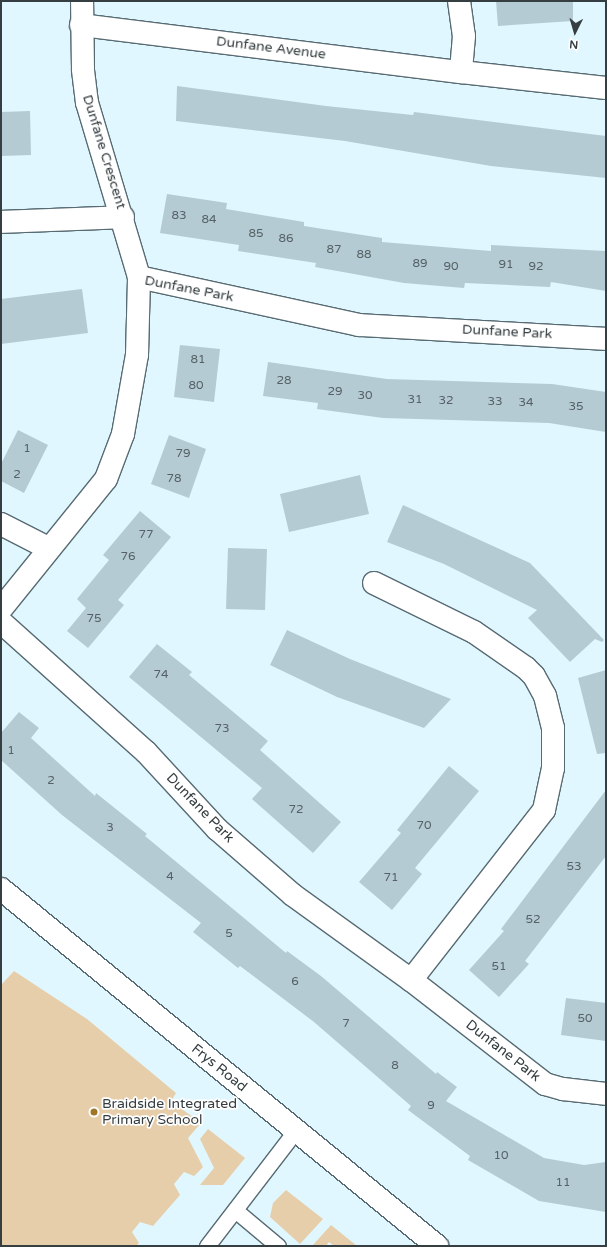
<!DOCTYPE html>
<html>
<head>
<meta charset="utf-8">
<style>
  body { margin:0 }
  #map { position:relative; width:607px; height:1247px; overflow:hidden; background:#e1f7ff; font-family:"Varela Round",sans-serif }
  div>[style] { position:absolute }
  .green>* { inset:0; background:#e6ceaa }
  .building>* { inset:0; background:#b5cbd3 }
  .roads { filter:drop-shadow(1px 0 #586b72) drop-shadow(-1px 0 #586b72) drop-shadow(0 1px #586b72) drop-shadow(0 -1px #586b72) }
  .lane>* { height:15px; margin:-7.5px; padding:0 7.5px; transform-origin:7.5px; border-radius:7.5px; background:#fff }
  .street>* { height:22px; margin:-11px; padding:0 11px; transform-origin:11px; border-radius:11px; background:#fff }
  .secondary>* { height:22px; margin:-11px; padding:0 11px; transform-origin:11px; border-radius:11px; background:#fff }
  .dots>* { width:11px; height:11px; translate:-50% -50%; box-sizing:border-box; border:2px solid #fff; border-radius:50% }
  span { translate:-50% -50%; white-space:nowrap; text-align:center; line-height:1.15; -webkit-text-stroke:3.5px #fff; paint-order:stroke }
  .number-label { font-size:12px; color:#556166 }
  .number-label span { -webkit-text-stroke-width:0 }
  .street-label { font-size:14px; color:#353e41 }
  .poi-label { font-size:14px; color:#353e41 }
  .left { translate:0 -50%; text-align:left }
  .frame { position:absolute; inset:0; border:2px solid #353e41; pointer-events:none }
  .north { position:absolute; left:555px; top:12px; width:40px; height:40px; -webkit-text-stroke:3px #fff; paint-order:stroke; rotate:185deg; font-size:11px; font-weight:700; line-height:16px; text-align:center; color:#353e41 }
  .north::after { content:''; display:block; margin:auto; width:14px; height:18px; background:#353e41; clip-path:polygon(50% 0,100% 100%,50% 72%,0 100%) }
</style>
</head>
<body>
<div id="map">
  <div class="green">
    <i style="clip-path:polygon(14px 971px,87px 1019px,176px 1093px,171px 1101px,201px 1123px,188px 1138px,203px 1167px,194px 1176px,184px 1172px,174px 1184px,180px 1195px,153px 1226px,140px 1222px,132px 1232px,139px 1243px,136px 1246px,1px 1246px,1px 985px)"></i>
    <i style="clip-path:polygon(208px 1129px,245px 1158px,223px 1185px,200px 1185px,214px 1168px,200px 1139px)"></i>
    <i style="clip-path:polygon(286px 1190px,323px 1219px,300px 1244px,270px 1217px,273px 1203px)"></i>
    <i style="clip-path:polygon(331px 1225px,357px 1246px,334px 1246px,329px 1242px,326px 1246px,312px 1246px)"></i>
  </div>
  <div class="building">
    <i style="clip-path:polygon(496px 1px,573px 1px,573px 21px,498px 26px)"></i>
    <i style="clip-path:polygon(177px 86px,326px 106px,413px 115px,414px 112px,606px 136px,606px 178px,491px 166px,345px 141px,176px 121px)"></i>
    <i style="clip-path:polygon(30px 111px,31px 155px,1px 156px,1px 112px)"></i>
    <i style="clip-path:polygon(167px 194px,227px 203px,226px 209px,304px 222px,304px 226px,382px 238px,382px 242px,491px 251px,491px 245px,606px 251px,606px 291px,551px 282px,550px 287px,465px 283px,464px 288px,404px 283px,315px 267px,316px 263px,238px 251px,239px 245px,160px 233px)"></i>
    <i style="clip-path:polygon(82px 289px,88px 333px,1px 344px,1px 299px)"></i>
    <i style="clip-path:polygon(180px 345px,220px 349px,214px 402px,174px 397px)"></i>
    <i style="clip-path:polygon(268px 362px,387px 379px,552px 384px,606px 392px,606px 432px,549px 423px,383px 418px,317px 409px,318px 403px,263px 396px)"></i>
    <i style="clip-path:polygon(18px 430px,48px 445px,24px 493px,1px 481px,1px 464px)"></i>
    <i style="clip-path:polygon(169px 435px,206px 449px,189px 498px,151px 484px)"></i>
    <i style="clip-path:polygon(360px 475px,369px 514px,289px 532px,280px 494px)"></i>
    <i style="clip-path:polygon(403px 505px,530px 563px,604px 640px,602px 642px,595px 639px,570px 662px,528px 618px,537px 610px,444px 564px,387px 542px)"></i>
    <i style="clip-path:polygon(140px 511px,171px 537px,118px 600px,124px 605px,88px 648px,67px 631px,86px 608px,77px 599px,109px 560px,103px 555px)"></i>
    <i style="clip-path:polygon(228px 548px,267px 549px,265px 610px,226px 609px)"></i>
    <i style="clip-path:polygon(287px 630px,350px 659px,451px 699px,424px 728px,337px 697px,270px 665px)"></i>
    <i style="clip-path:polygon(157px 644px,192px 672px,189px 675px,268px 741px,260px 750px,341px 822px,313px 853px,252px 799px,262px 788px,129px 677px)"></i>
    <i style="clip-path:polygon(606px 670px,606px 753px,597px 754px,578px 678px)"></i>
    <i style="clip-path:polygon(19px 712px,39px 728px,31px 738px,95px 796px,96px 793px,147px 834px,145px 836px,286px 953px,287px 951px,321px 976px,436px 1074px,437px 1072px,457px 1087px,446px 1101px,544px 1158px,584px 1165px,606px 1162px,606px 1212px,539px 1201px,468px 1160px,470px 1156px,408px 1110px,411px 1106px,314px 1022px,240px 966px,238px 968px,193px 932px,201px 923px,62px 815px,1px 760px,1px 733px)"></i>
    <i style="clip-path:polygon(449px 766px,479px 791px,415px 868px,422px 874px,392px 910px,359px 882px,401px 833px,397px 830px)"></i>
    <i style="clip-path:polygon(606px 790px,606px 856px,525px 961px,529px 964px,499px 997px,469px 970px,504px 931px,501px 929px)"></i>
    <i style="clip-path:polygon(566px 998px,606px 1003px,606px 1041px,561px 1035px)"></i>
  </div>
  <div class="roads">
    <div class="lane">
      <i style="left:235px;top:1210px;width:56px;rotate:39.9deg"></i>
      <i style="left:207px;top:1246px;width:146px;rotate:-52.5deg"></i>
    </div>
    <div class="street">
      <i style="left:459px;top:1px;width:35px;rotate:82deg"></i>
      <i style="left:464px;top:36px;width:36px;rotate:95deg"></i>
      <i style="left:461px;top:72px;width:146px;rotate:6.3deg"></i>
      <i style="left:81px;top:25px;width:383px;rotate:7.1deg"></i>
      <i style="left:1px;top:222px;width:122px;rotate:-2.3deg"></i>
      <i style="left:139px;top:277px;width:225px;rotate:12.3deg"></i>
      <i style="left:359px;top:325px;width:247px;rotate:3.2deg"></i>
      <i style="left:1px;top:524px;width:53px;rotate:27.1deg"></i>
      <i style="left:374px;top:583px;width:111px;rotate:26.1deg"></i>
      <i style="left:474px;top:632px;width:63px;rotate:34.7deg"></i>
      <i style="left:526px;top:668px;width:11px;rotate:45deg"></i>
      <i style="left:534px;top:676px;width:23px;rotate:61deg"></i>
      <i style="left:545px;top:696px;width:33px;rotate:76deg"></i>
      <i style="left:553px;top:728px;width:40px;rotate:90deg"></i>
      <i style="left:553px;top:768px;width:43px;rotate:102.1deg"></i>
      <i style="left:544px;top:810px;width:216px;rotate:128deg"></i>
      <i style="left:1px;top:609px;width:167px;rotate:-51.1deg"></i>
      <i style="left:106px;top:479px;width:48px;rotate:-69.3deg"></i>
      <i style="left:123px;top:434px;width:80px;rotate:-80deg"></i>
      <i style="left:137px;top:355px;width:78px;rotate:-88.5deg"></i>
      <i style="left:139px;top:277px;width:182px;rotate:-106.6deg"></i>
      <i style="left:87px;top:103px;width:34px;rotate:-97deg"></i>
      <i style="left:83px;top:69px;width:68px;rotate:-90.8deg"></i>
      <i style="left:1px;top:622px;width:195px;rotate:41.9deg"></i>
      <i style="left:146px;top:752px;width:105px;rotate:47.3deg"></i>
      <i style="left:217px;top:829px;width:101px;rotate:41deg"></i>
      <i style="left:293px;top:895px;width:145px;rotate:35.8deg"></i>
      <i style="left:411px;top:980px;width:170px;rotate:37.8deg"></i>
      <i style="left:545px;top:1084px;width:19px;rotate:16deg"></i>
      <i style="left:563px;top:1089px;width:43px;rotate:6.6deg"></i>
    </div>
    <div class="secondary">
      <i style="left:1px;top:889px;width:564px;rotate:39.31deg"></i>
    </div>
  </div>
  <div class="dots">
    <i style="left:94px;top:1112px;background:#a17526"></i>
  </div>
  <div class="number-label">
    <span style="left:179px;top:216px">83</span>
    <span style="left:209px;top:220px">84</span>
    <span style="left:256px;top:234px">85</span>
    <span style="left:286px;top:239px">86</span>
    <span style="left:334px;top:250px">87</span>
    <span style="left:364px;top:255px">88</span>
    <span style="left:420px;top:264px">89</span>
    <span style="left:506px;top:265px">91</span>
    <span style="left:451px;top:267px">90</span>
    <span style="left:536px;top:267px">92</span>
    <span style="left:198px;top:360px">81</span>
    <span style="left:284px;top:381px">28</span>
    <span style="left:196px;top:386px">80</span>
    <span style="left:335px;top:392px">29</span>
    <span style="left:365px;top:396px">30</span>
    <span style="left:415px;top:400px">31</span>
    <span style="left:446px;top:401px">32</span>
    <span style="left:495px;top:402px">33</span>
    <span style="left:526px;top:403px">34</span>
    <span style="left:576px;top:407px">35</span>
    <span style="left:27px;top:449px">1</span>
    <span style="left:183px;top:454px">79</span>
    <span style="left:17px;top:475px">2</span>
    <span style="left:174px;top:479px">78</span>
    <span style="left:146px;top:535px">77</span>
    <span style="left:128px;top:557px">76</span>
    <span style="left:94px;top:619px">75</span>
    <span style="left:161px;top:675px">74</span>
    <span style="left:222px;top:729px">73</span>
    <span style="left:11px;top:751px">1</span>
    <span style="left:51px;top:781px">2</span>
    <span style="left:296px;top:810px">72</span>
    <span style="left:424px;top:826px">70</span>
    <span style="left:110px;top:828px">3</span>
    <span style="left:574px;top:867px">53</span>
    <span style="left:170px;top:877px">4</span>
    <span style="left:391px;top:878px">71</span>
    <span style="left:533px;top:920px">52</span>
    <span style="left:229px;top:934px">5</span>
    <span style="left:499px;top:967px">51</span>
    <span style="left:295px;top:982px">6</span>
    <span style="left:585px;top:1019px">50</span>
    <span style="left:346px;top:1024px">7</span>
    <span style="left:395px;top:1066px">8</span>
    <span style="left:431px;top:1106px">9</span>
    <span style="left:501px;top:1156px">10</span>
    <span style="left:563px;top:1183px">11</span>
  </div>
  <div class="street-label">
    <span style="left:271px;top:48px;rotate:7deg">Dunfane Avenue</span>
    <span style="left:104px;top:152px;rotate:73deg">Dunfane Crescent</span>
    <span style="left:189px;top:289px;rotate:11deg">Dunfane Park</span>
    <span style="left:507px;top:332px;rotate:3deg">Dunfane Park</span>
    <span style="left:200px;top:808px;rotate:46deg">Dunfane Park</span>
    <span style="left:503px;top:1051px;rotate:38deg">Dunfane Park</span>
    <span style="left:219px;top:1068px;rotate:39deg">Frys Road</span>
  </div>
  <div class="poi-label">
    <span class="left" style="left:102px;top:1112px">Braidside Integrated<br>Primary School</span>
  </div>
  <div class="frame"></div>
  <div class="north">N</div>
</div>
</body>
</html>
